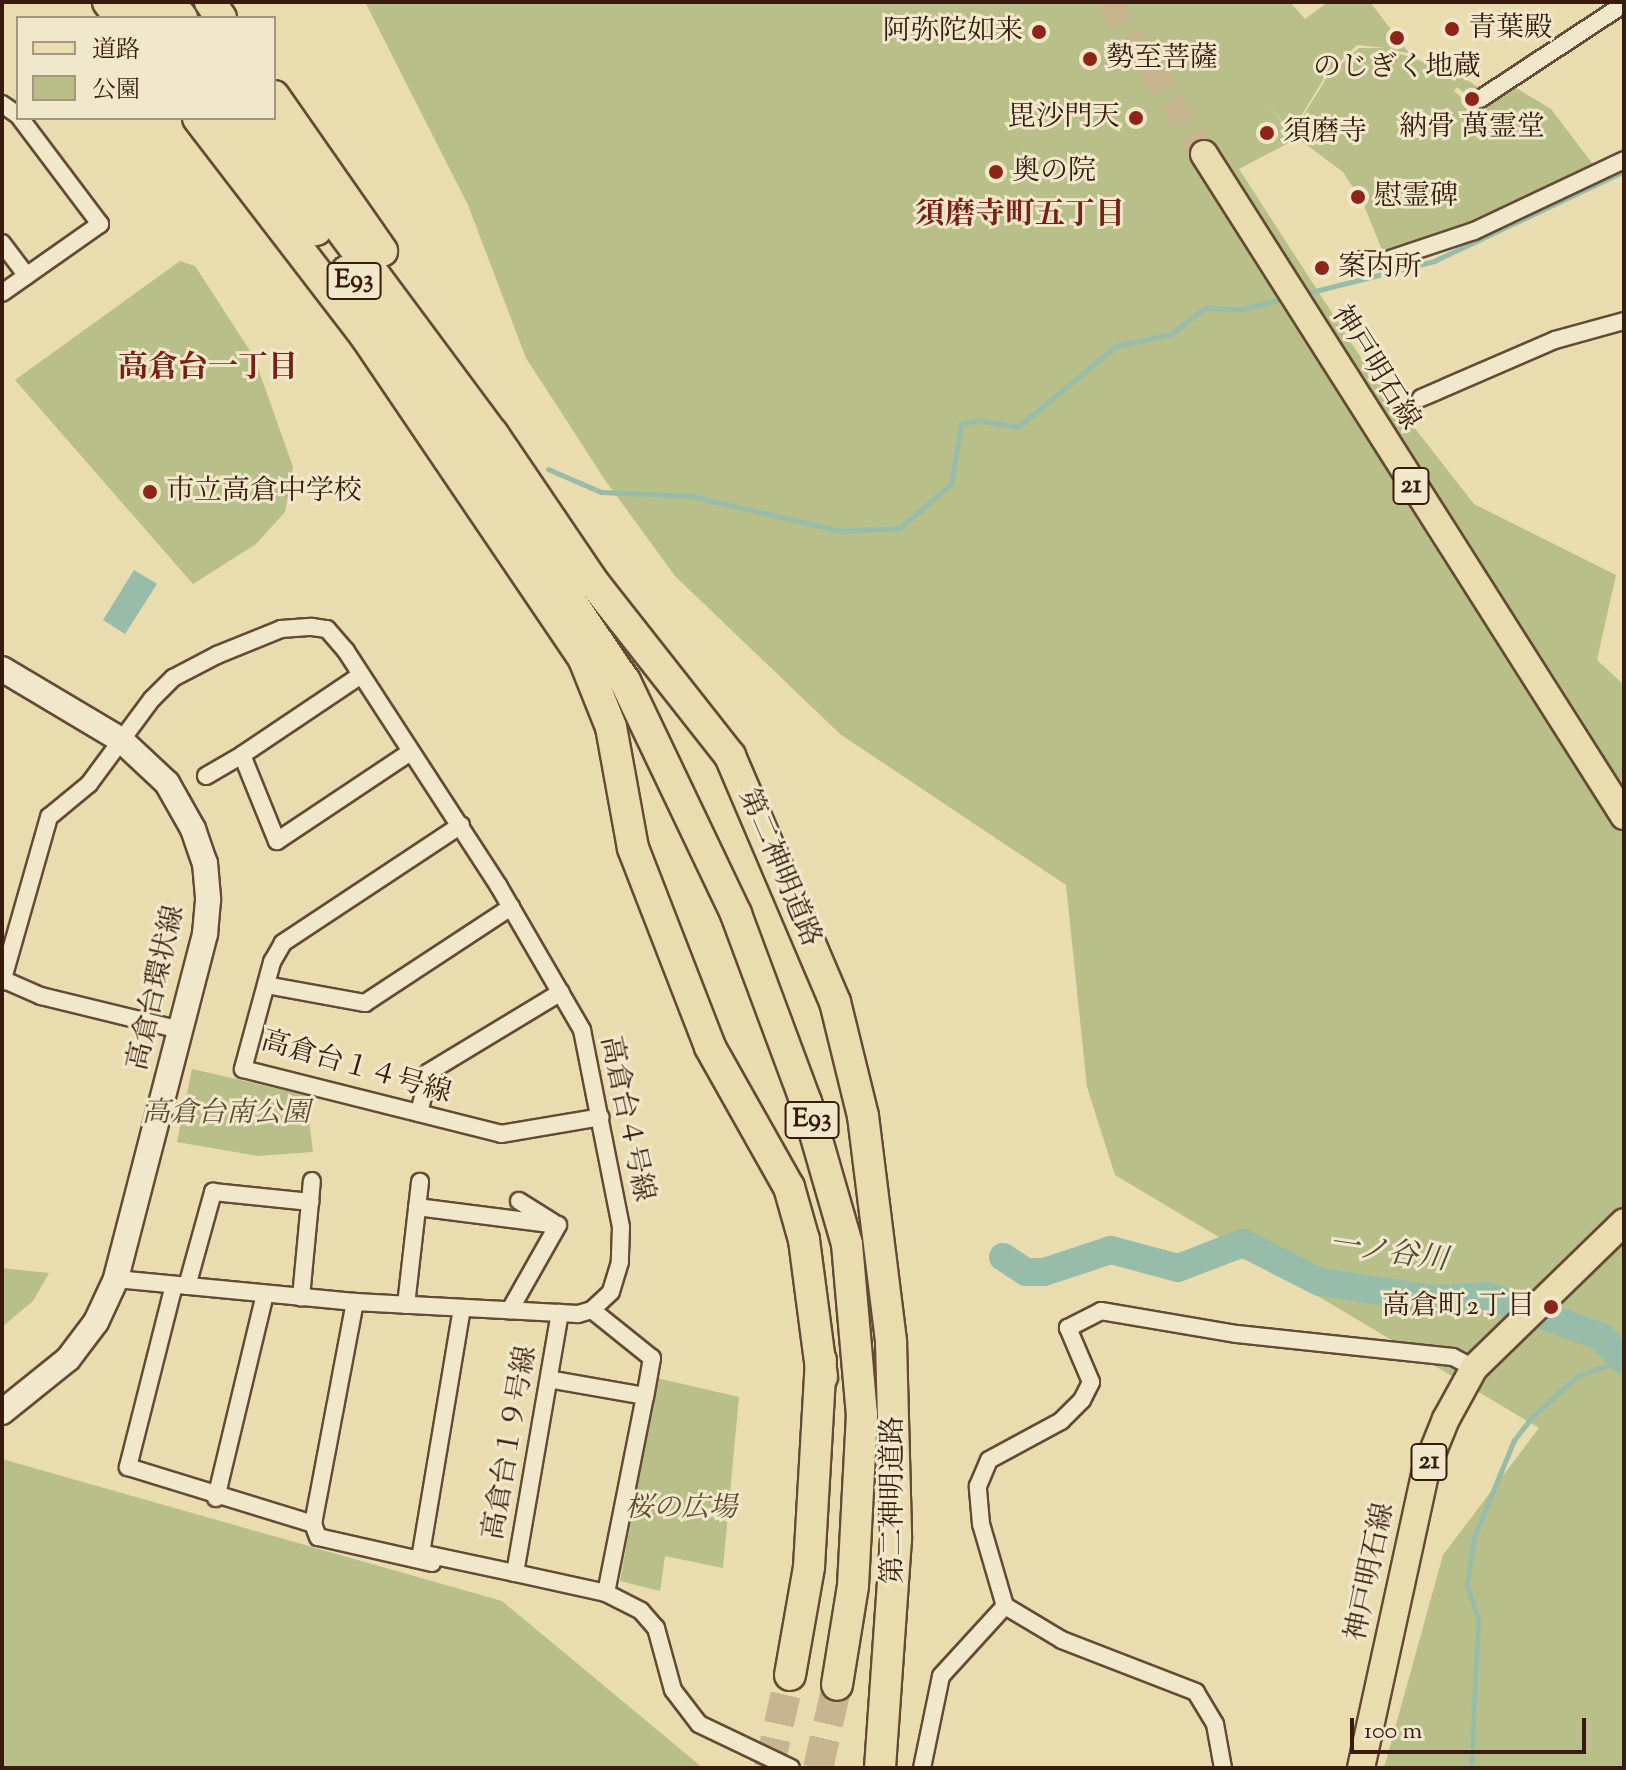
<!DOCTYPE html>
<html>
<head>
<meta charset="utf-8">
<style>
  body { margin:0 }
  #map { position:relative; width:1626px; height:1770px; overflow:hidden; background:#e9dcaf; font-family:"Sorts Mill Goudy","Noto Serif JP",serif }
  div>[style] { position:absolute }
  [style*='--x'] { left:calc(var(--x)*1px); top:calc(var(--y)*1px); width:calc(var(--w)*1px); rotate:calc(var(--a)*1deg) }
  .green>* { inset:0; background:#b9bf88 }
  .water>* { inset:0; background:#97bcaa }
  .stream>* { height:5px; margin:-2.5px; padding:0 2.5px; transform-origin:2.5px; border-radius:2.5px; background:#97bcaa }
  .river>* { height:28px; margin:-14px; padding:0 14px; transform-origin:14px; border-radius:14px; background:#97bcaa }
  .primary-tunnel>* { height:26px; margin-top:-13px; transform-origin:0; background:repeating-linear-gradient(90deg,#c6b58e 0 26px,transparent 0 39px) }
  .highway-tunnel>* { height:30px; margin-top:-15px; transform-origin:0; background:repeating-linear-gradient(90deg,#c6b58e 0 30px,transparent 0 45px) }
  .roads { filter:drop-shadow(2px 0 #644b35) drop-shadow(-2px 0 #644b35) drop-shadow(0 2px #644b35) drop-shadow(0 -2px #644b35) }
  .street>* { height:16px; margin:-8px; padding:0 8px; transform-origin:8px; border-radius:8px; background:#f1e8cb }
  .secondary>* { height:24px; margin:-12px; padding:0 12px; transform-origin:12px; border-radius:12px; background:#f1e8cb }
  .primary>* { height:26px; margin:-13px; padding:0 13px; transform-origin:13px; border-radius:13px; background:#e9dcaf }
  .highway>* { height:30px; margin:-15px; padding:0 15px; transform-origin:15px; border-radius:15px; background:#e9dcaf }
  .dots>* { width:22px; height:22px; translate:-50% -50%; box-sizing:border-box; border:4px solid #f1e8cb; border-radius:50% }
  span { translate:-50% -50%; white-space:nowrap; text-align:center; line-height:1.15; -webkit-text-stroke:6px #f1e8cb; paint-order:stroke }
  .shield-label span { padding:2px 6px; background:#f1e8cb; border:2px solid; border-radius:6px; -webkit-text-stroke-width:0 }
  .shield-label { font-size:26px; color:#381b0c; font-weight:700 }
  .poi-label { font-size:28px; color:#381b0c }
  .left { translate:0 -50%; text-align:left }
  .right { translate:-100% -50%; text-align:right }
  .street-label { font-size:28px; color:#381b0c }
  .park-label { font-size:28px; color:#5f4c31; font-style:italic }
  .neighbourhood-label { font-size:30px; color:#7a1f14; font-weight:700 }
  .water-label { font-size:30px; color:#544b3b; font-style:italic }
  .frame { position:absolute; inset:0; border:4px solid #381b0c; pointer-events:none }
  .legend { position:absolute; left:16px; top:16px; width:260px; height:104px; box-sizing:border-box; background:#f1e8cb; border:2px solid #a7967f; margin:0; padding:10px 14px; list-style:none; font-size:24px; color:#381b0c }
  .legend li { display:flex; align-items:center; gap:16px; height:40px }
  .legend b { width:40px; border:2px solid #a7967f }
  .scale { position:absolute; left:1350px; top:1718px; width:236px; height:36px; box-sizing:border-box; border:4px solid #381b0c; border-top:0; padding-left:10px; font-size:24px; line-height:28px; white-space:nowrap; color:#381b0c; -webkit-text-stroke:6px #f1e8cb; paint-order:stroke }
</style>
</head>
<body>
<div id="map">
  <div class="green">
    <div style="clip-path:polygon(evenodd,365px 2px,1290px 2px,1305px 19px,1328px 2px,1370px 2px,1409px 53px,1389px 50px,1456px 73px,1489px 94px,1508px 83px,1551px 109px,1595px 167px,1453px 231px,1384px 255px,1363px 203px,1343px 172px,1292px 134px,1327px 77px,1359px 48px,1385px 48px,1357px 45px,1326px 75px,1291px 133px,1270px 105px,1294px 140px,1239px 169px,1367px 367px,1474px 504px,1616px 575px,1597px 660px,1624px 685px,1624px 1768px,1384px 1768px,1443px 1555px,1539px 1428px,1115px 1175px,1087px 1087px,1066px 885px,840px 734px,675px 576px,605px 480px,526px 358px,468px 205px,365px 2px,1457px 87px,1497px 120px,1482px 128px,1472px 119px,1474px 109px,1454px 91px,1457px 87px)"></div>
    <div style="clip-path:polygon(180px 261px,195px 266px,254px 357px,293px 467px,285px 512px,256px 544px,193px 584px,15px 380px)"></div>
    <div style="clip-path:polygon(192px 1069px,306px 1095px,313px 1152px,257px 1156px,177px 1142px)"></div>
    <div style="clip-path:polygon(2px 1268px,49px 1273px,33px 1301px,2px 1327px)"></div>
    <div style="clip-path:polygon(657px 1378px,739px 1397px,723px 1568px,665px 1556px,660px 1591px,620px 1581px)"></div>
    <div style="clip-path:polygon(2px 1459px,502px 1601px,703px 1768px,2px 1768px)"></div>
  </div>
  <div class="water">
    <div style="clip-path:polygon(134px 570px,157px 584px,125px 634px,103px 620px)"></div>
  </div>
  <div class="stream">
    <div style="--x:1307;--y:293;--w:131;--a:-14.1"></div>
    <div style="--x:1434;--y:261;--w:210;--a:-25.3"></div>
    <div style="--x:548;--y:469;--w:58;--a:23.5"></div>
    <div style="--x:601;--y:492;--w:90;--a:2.5"></div>
    <div style="--x:691;--y:496;--w:153;--a:13.2"></div>
    <div style="--x:840;--y:531;--w:60;--a:-2.9"></div>
    <div style="--x:900;--y:528;--w:67;--a:-40.8"></div>
    <div style="--x:951;--y:484;--w:61;--a:-80.5"></div>
    <div style="--x:961;--y:424;--w:17;--a:-13"></div>
    <div style="--x:978;--y:420;--w:41;--a:9.9"></div>
    <div style="--x:1018;--y:427;--w:127;--a:-39.6"></div>
    <div style="--x:1116;--y:346;--w:56;--a:-12.3"></div>
    <div style="--x:1171;--y:334;--w:43;--a:-37.4"></div>
    <div style="--x:1205;--y:308;--w:37;--a:2"></div>
    <div style="--x:1242;--y:309;--w:37;--a:-14"></div>
    <div style="--x:1471;--y:1768;--w:149;--a:-87.3"></div>
    <div style="--x:1478;--y:1619;--w:36;--a:-108"></div>
    <div style="--x:1467;--y:1585;--w:49;--a:-81.7"></div>
    <div style="--x:1474;--y:1537;--w:105;--a:-67.6"></div>
    <div style="--x:1514;--y:1440;--w:29;--a:-52"></div>
    <div style="--x:1532;--y:1417;--w:59;--a:-42.3"></div>
    <div style="--x:1576;--y:1377;--w:46;--a:-20.4"></div>
  </div>
  <div class="river">
    <div style="--x:1003;--y:1257;--w:27;--a:33"></div>
    <div style="--x:1026;--y:1272;--w:18;--a:0"></div>
    <div style="--x:1044;--y:1272;--w:71;--a:-18.2"></div>
    <div style="--x:1111;--y:1250;--w:69;--a:15"></div>
    <div style="--x:1178;--y:1268;--w:70;--a:-21"></div>
    <div style="--x:1243;--y:1243;--w:86;--a:26.9"></div>
    <div style="--x:1320;--y:1282;--w:114;--a:8.6"></div>
    <div style="--x:1433;--y:1299;--w:55;--a:-3.1"></div>
    <div style="--x:1488;--y:1296;--w:119;--a:19.7"></div>
    <div style="--x:1600;--y:1336;--w:34;--a:45"></div>
  </div>
  <div class="primary-tunnel">
    <div style="--x:1109;--y:2;--w:179;--a:58"></div>
  </div>
  <div class="highway-tunnel">
    <div style="--x:769;--y:1768;--w:95;--a:-77.3"></div>
    <div style="--x:818;--y:1768;--w:85;--a:-77.1"></div>
  </div>
  <div class="roads">
    <div class="street">
      <div style="--x:1480;--y:99;--w:173;--a:-33.4"></div>
      <div style="--x:2;--y:104;--w:19;--a:35"></div>
      <div style="--x:2;--y:243;--w:41;--a:52.9"></div>
      <div style="--x:1361;--y:260;--w:26;--a:0"></div>
      <div style="--x:1387;--y:260;--w:92;--a:-18.4"></div>
      <div style="--x:1474;--y:231;--w:166;--a:-25.3"></div>
      <div style="--x:2;--y:293;--w:120;--a:-35.1"></div>
      <div style="--x:100;--y:224;--w:133;--a:-127"></div>
      <div style="--x:1421;--y:398;--w:146;--a:-23.4"></div>
      <div style="--x:1555;--y:340;--w:72;--a:-15.4"></div>
      <div style="--x:361;--y:675;--w:143;--a:146.1"></div>
      <div style="--x:242;--y:755;--w:93;--a:67.9"></div>
      <div style="--x:277;--y:841;--w:159;--a:-33.7"></div>
      <div style="--x:206;--y:776;--w:42;--a:-30.3"></div>
      <div style="--x:461;--y:825;--w:214;--a:146.5"></div>
      <div style="--x:283;--y:943;--w:22;--a:120"></div>
      <div style="--x:272;--y:962;--w:111;--a:105.2"></div>
      <div style="--x:243;--y:1069;--w:266;--a:14.1"></div>
      <div style="--x:501;--y:1134;--w:101;--a:-9.6"></div>
      <div style="--x:2;--y:979;--w:43;--a:23.6"></div>
      <div style="--x:41;--y:996;--w:143;--a:13.7"></div>
      <div style="--x:2;--y:982;--w:172;--a:-74.1"></div>
      <div style="--x:49;--y:817;--w:52;--a:-39.5"></div>
      <div style="--x:89;--y:784;--w:106;--a:-53.5"></div>
      <div style="--x:152;--y:699;--w:30;--a:-45"></div>
      <div style="--x:173;--y:678;--w:50;--a:-27.6"></div>
      <div style="--x:217;--y:655;--w:69;--a:-22.1"></div>
      <div style="--x:281;--y:629;--w:31;--a:-4"></div>
      <div style="--x:312;--y:627;--w:15;--a:8"></div>
      <div style="--x:327;--y:629;--w:29;--a:49"></div>
      <div style="--x:346;--y:651;--w:279;--a:57"></div>
      <div style="--x:498;--y:885;--w:168;--a:59.9"></div>
      <div style="--x:582;--y:1030;--w:201;--a:78.8"></div>
      <div style="--x:621;--y:1227;--w:35;--a:92"></div>
      <div style="--x:620;--y:1262;--w:31;--a:107"></div>
      <div style="--x:611;--y:1292;--w:26;--a:137"></div>
      <div style="--x:592;--y:1310;--w:15;--a:164"></div>
      <div style="--x:578;--y:1314;--w:223;--a:-176.9"></div>
      <div style="--x:355;--y:1302;--w:240;--a:-174.5"></div>
      <div style="--x:266;--y:985;--w:101;--a:10.3"></div>
      <div style="--x:365;--y:1003;--w:175;--a:-33.3"></div>
      <div style="--x:419;--y:1113;--w:42;--a:-76.3"></div>
      <div style="--x:429;--y:1072;--w:154;--a:-31.2"></div>
      <div style="--x:519;--y:1201;--w:40;--a:32"></div>
      <div style="--x:310;--y:1202;--w:21;--a:-85"></div>
      <div style="--x:417;--y:1207;--w:142;--a:7.3"></div>
      <div style="--x:558;--y:1225;--w:98;--a:119.5"></div>
      <div style="--x:174;--y:1285;--w:188;--a:104.2"></div>
      <div style="--x:128;--y:1467;--w:194;--a:17.1"></div>
      <div style="--x:313;--y:1524;--w:226;--a:-79.3"></div>
      <div style="--x:187;--y:1286;--w:98;--a:-74.5"></div>
      <div style="--x:213;--y:1192;--w:98;--a:5.9"></div>
      <div style="--x:310;--y:1202;--w:96;--a:95.4"></div>
      <div style="--x:406;--y:1305;--w:124;--a:-83.5"></div>
      <div style="--x:462;--y:1308;--w:248;--a:99.5"></div>
      <div style="--x:421;--y:1553;--w:96;--a:12"></div>
      <div style="--x:515;--y:1573;--w:264;--a:-80.2"></div>
      <div style="--x:592;--y:1310;--w:77;--a:38.7"></div>
      <div style="--x:652;--y:1358;--w:39;--a:100"></div>
      <div style="--x:216;--y:1498;--w:210;--a:-76.5"></div>
      <div style="--x:313;--y:1524;--w:14;--a:69"></div>
      <div style="--x:318;--y:1537;--w:117;--a:12.8"></div>
      <div style="--x:515;--y:1573;--w:93;--a:12.4"></div>
      <div style="--x:606;--y:1593;--w:201;--a:-78.8"></div>
      <div style="--x:645;--y:1396;--w:97;--a:-170"></div>
      <div style="--x:606;--y:1593;--w:39;--a:27"></div>
      <div style="--x:641;--y:1611;--w:23;--a:49"></div>
      <div style="--x:656;--y:1628;--w:64;--a:74.7"></div>
      <div style="--x:673;--y:1690;--w:43;--a:52.6"></div>
      <div style="--x:699;--y:1724;--w:102;--a:25.6"></div>
      <div style="--x:922;--y:1768;--w:94;--a:-78.3"></div>
      <div style="--x:941;--y:1676;--w:95;--a:-47.6"></div>
      <div style="--x:1223;--y:1768;--w:45;--a:-100.3"></div>
      <div style="--x:1215;--y:1724;--w:37;--a:-121"></div>
      <div style="--x:1196;--y:1692;--w:144;--a:-158.8"></div>
      <div style="--x:1062;--y:1640;--w:66;--a:-149.2"></div>
      <div style="--x:1005;--y:1606;--w:85;--a:-106.3"></div>
      <div style="--x:981;--y:1524;--w:38;--a:-95"></div>
      <div style="--x:978;--y:1486;--w:28;--a:-67"></div>
      <div style="--x:989;--y:1460;--w:82;--a:-28.4"></div>
      <div style="--x:1061;--y:1421;--w:30;--a:-45"></div>
      <div style="--x:1082;--y:1400;--w:20;--a:-63"></div>
      <div style="--x:1091;--y:1382;--w:59;--a:-113.1"></div>
      <div style="--x:1068;--y:1328;--w:37;--a:-27"></div>
      <div style="--x:1101;--y:1311;--w:138;--a:9.6"></div>
      <div style="--x:1237;--y:1334;--w:217;--a:6.1"></div>
      <div style="--x:1453;--y:1357;--w:24;--a:28"></div>
    </div>
    <div class="secondary">
      <div style="--x:2;--y:669;--w:139;--a:30.8"></div>
      <div style="--x:121;--y:740;--w:63;--a:43.1"></div>
      <div style="--x:167;--y:783;--w:53;--a:60.5"></div>
      <div style="--x:193;--y:829;--w:36;--a:71"></div>
      <div style="--x:205;--y:863;--w:37;--a:85"></div>
      <div style="--x:208;--y:900;--w:34;--a:95"></div>
      <div style="--x:205;--y:934;--w:356;--a:104.5"></div>
      <div style="--x:116;--y:1279;--w:47;--a:114.9"></div>
      <div style="--x:96;--y:1322;--w:46;--a:127.1"></div>
      <div style="--x:68;--y:1359;--w:85;--a:141.2"></div>
    </div>
    <div class="primary">
      <div style="--x:1204;--y:154;--w:784;--a:57.61"></div>
      <div style="--x:1361;--y:1768;--w:309;--a:-77.7"></div>
      <div style="--x:1427;--y:1466;--w:51;--a:-68"></div>
      <div style="--x:1446;--y:1419;--w:58;--a:-61.2"></div>
      <div style="--x:1474;--y:1368;--w:209;--a:-44.2"></div>
    </div>
    <div class="highway">
      <div style="--x:108;--y:2;--w:20;--a:53"></div>
      <div style="--x:141;--y:2;--w:20;--a:53"></div>
      <div style="--x:170;--y:2;--w:20;--a:53"></div>
      <div style="--x:210;--y:2;--w:19;--a:55"></div>
      <div style="--x:274;--y:96;--w:189;--a:55.1"></div>
      <div style="--x:198;--y:118;--w:276;--a:52.5"></div>
      <div style="--x:366;--y:337;--w:387;--a:55.9"></div>
      <div style="--x:583;--y:657;--w:75;--a:68.2"></div>
      <div style="--x:611;--y:727;--w:123;--a:79.7"></div>
      <div style="--x:633;--y:848;--w:213;--a:68.8"></div>
      <div style="--x:710;--y:1047;--w:161;--a:60.6"></div>
      <div style="--x:789;--y:1187;--w:55;--a:74.2"></div>
      <div style="--x:804;--y:1240;--w:138;--a:82.5"></div>
      <div style="--x:229;--y:118;--w:142;--a:52.2"></div>
      <div style="--x:258;--y:118;--w:394;--a:53.4"></div>
      <div style="--x:493;--y:434;--w:180;--a:55.9"></div>
      <div style="--x:594;--y:583;--w:220;--a:51.8"></div>
      <div style="--x:730;--y:756;--w:267;--a:66.9"></div>
      <div style="--x:835;--y:1002;--w:117;--a:76.2"></div>
      <div style="--x:863;--y:1116;--w:228;--a:82.9"></div>
      <div style="--x:891;--y:1342;--w:197;--a:88.5"></div>
      <div style="--x:896;--y:1539;--w:230;--a:94"></div>
      <div style="--x:347;--y:271;--w:495;--a:55.9"></div>
      <div style="--x:625;--y:681;--w:258;--a:64.5"></div>
      <div style="--x:736;--y:914;--w:201;--a:69.6"></div>
      <div style="--x:806;--y:1102;--w:148;--a:73.9"></div>
      <div style="--x:847;--y:1244;--w:171;--a:85"></div>
      <div style="--x:862;--y:1414;--w:172;--a:93"></div>
      <div style="--x:853;--y:1586;--w:100;--a:99.2"></div>
      <div style="--x:790;--y:1675;--w:110;--a:-80"></div>
      <div style="--x:809;--y:1567;--w:207;--a:-86.7"></div>
    </div>
  </div>
  <div class="dots">
    <div style="left:1452px;top:29px;background:#8f2418"></div>
    <div style="left:1039px;top:32px;background:#8f2418"></div>
    <div style="left:1397px;top:38px;background:#8f2418"></div>
    <div style="left:1090px;top:59px;background:#8f2418"></div>
    <div style="left:1472px;top:99px;background:#8f2418"></div>
    <div style="left:1136px;top:118px;background:#8f2418"></div>
    <div style="left:1267px;top:133px;background:#8f2418"></div>
    <div style="left:996px;top:172px;background:#8f2418"></div>
    <div style="left:1358px;top:197px;background:#8f2418"></div>
    <div style="left:1322px;top:268px;background:#8f2418"></div>
    <div style="left:150px;top:492px;background:#8f2418"></div>
    <div style="left:1551px;top:1307px;background:#8f2418"></div>
  </div>
  <div class="shield-label">
    <span style="left:354px;top:281px">E93</span>
    <span style="left:1411px;top:486px">21</span>
    <span style="left:812px;top:1120px">E93</span>
    <span style="left:1429px;top:1462px">21</span>
  </div>
  <div class="poi-label">
    <span class="left" style="left:1468px;top:29px">青葉殿</span>
    <span class="right" style="left:1023px;top:32px">阿弥陀如来</span>
    <span class="left" style="left:1106px;top:59px">勢至菩薩</span>
    <span style="left:1397px;top:68px">のじぎく地蔵</span>
    <span class="right" style="left:1120px;top:118px">毘沙門天</span>
    <span style="left:1472px;top:128px">納骨 萬霊堂</span>
    <span class="left" style="left:1283px;top:133px">須磨寺</span>
    <span class="left" style="left:1012px;top:172px">奥の院</span>
    <span class="left" style="left:1374px;top:197px">慰霊碑</span>
    <span class="left" style="left:1338px;top:268px">案内所</span>
    <span class="left" style="left:166px;top:492px">市立高倉中学校</span>
    <span class="right" style="left:1535px;top:1307px">高倉町2丁目</span>
  </div>
  <div class="street-label">
    <span style="left:1375px;top:368px;rotate:58deg">神戸明石線</span>
    <span style="left:779px;top:868px;rotate:67deg">第二神明道路</span>
    <span style="left:157px;top:988px;rotate:-77deg">高倉台環状線</span>
    <span style="left:356px;top:1068px;rotate:16deg">高倉台１４号線</span>
    <span style="left:626px;top:1119px;rotate:78deg">高倉台４号線</span>
    <span style="left:511px;top:1443px;rotate:-80deg">高倉台１９号線</span>
    <span style="left:894px;top:1500px;rotate:-90deg">第二神明道路</span>
    <span style="left:1371px;top:1572px;rotate:-78deg">神戸明石線</span>
  </div>
  <div class="park-label">
    <span style="left:226px;top:1114px">高倉台南公園</span>
    <span style="left:681px;top:1509px">桜の広場</span>
  </div>
  <div class="neighbourhood-label">
    <span style="left:1020px;top:216px">須磨寺町五丁目</span>
    <span style="left:208px;top:369px">高倉台一丁目</span>
  </div>
  <div class="water-label">
    <span style="left:1388px;top:1254px;rotate:8deg">一ノ谷川</span>
  </div>
  <div class="frame"></div>
  <ul class="legend">
  <li><b style="height:10px;background:#e9dcaf"></b>道路</li>
  <li><b style="height:22px;background:#b9bf88"></b>公園</li>
  </ul>
  <div class="scale">100 m</div>
</div>
</body>
</html>
